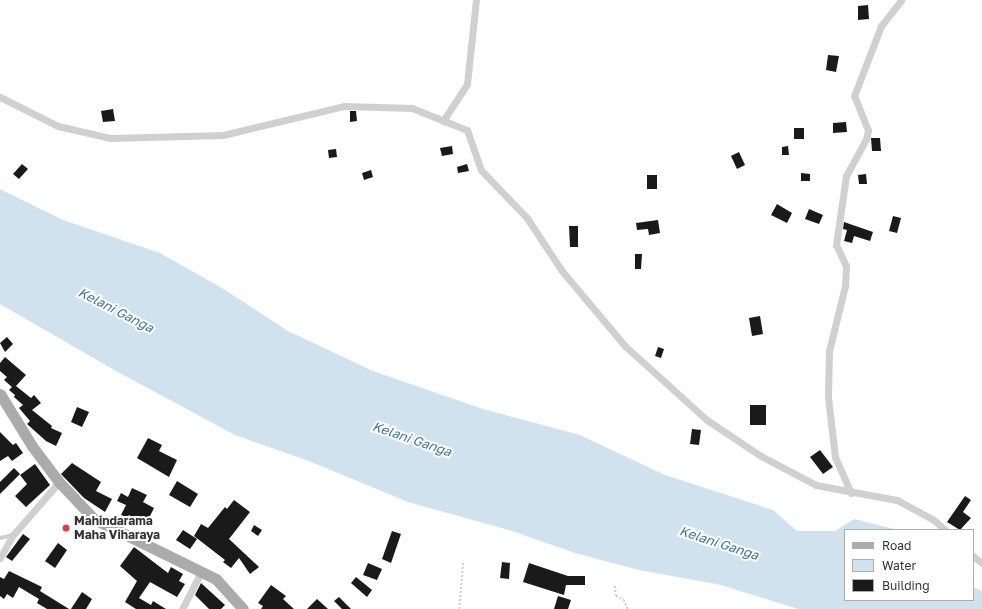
<!DOCTYPE html>
<html>
<head>
<meta charset="utf-8">
<style>
  body { margin:0 }
  #map { position:relative; width:982px; height:609px; overflow:hidden; background:#fff; font-family:"Golos Text",sans-serif }
  div>[style] { position:absolute }
  [style*='--x'] { left:calc(var(--x)*1px); top:calc(var(--y)*1px); width:calc(var(--w)*1px); rotate:calc(var(--a)*1deg) }
  .water>* { inset:0; background:#cfe2ee }
  .building>* { inset:0; background:#1a1a1a }
  .path>* { height:1.5px; margin-top:-0.75px; transform-origin:0; background:repeating-linear-gradient(90deg,#cdcdcd 0 2px,transparent 0 4px) }
  .lane>* { height:3.5px; margin:-1.75px; padding:0 1.75px; transform-origin:1.75px; border-radius:1.75px; background:#d0d0d0 }
  .street>* { height:7px; margin:-3.5px; padding:0 3.5px; transform-origin:3.5px; border-radius:3.5px; background:#d0d0d0 }
  .primary>* { height:11px; margin:-5.5px; padding:0 5.5px; transform-origin:5.5px; border-radius:5.5px; background:#ababab }
  .dots>* { width:11px; height:11px; translate:-50% -50%; box-sizing:border-box; border:2px solid #fff; border-radius:50% }
  span { translate:-50% -50%; white-space:nowrap; text-align:center; line-height:1.15; -webkit-text-stroke:4px #fff; paint-order:stroke }
  .poi-label { font-size:12px; color:#333; font-weight:700 }
  .left { translate:0 -50%; text-align:left }
  .water-label { font-size:13px; color:#3f7597; font-style:italic }
  .legend { position:absolute; left:844px; top:529px; width:130px; height:72px; box-sizing:border-box; background:#fff; border:1px solid #adadad; margin:0; padding:5px 7px; list-style:none; font-size:12px; color:#333 }
  .legend li { display:flex; align-items:center; gap:8px; height:20px }
  .legend b { width:20px; border:1px solid #adadad }
</style>
</head>
<body>
<div id="map">
  <div class="water">
    <div style="clip-path:polygon(0 189px,63px 220px,160px 253px,222px 288px,288px 331px,373px 371px,483px 409px,580px 435px,665px 475px,773px 510px,797px 531px,835px 531px,854px 519px,898px 530px,845px 530px,845px 600px,973px 600px,973px 587px,982px 591px,982px 609px,798px 609px,721px 585px,639px 570px,575px 553px,509px 530px,408px 502px,309px 461px,235px 435px,116px 371px,0 304px)"></div>
  </div>
  <div class="building">
    <div style="clip-path:polygon(868px 5px,869px 19px,858px 20px,858px 6px)"></div>
    <div style="clip-path:polygon(828px 55px,839px 56px,836px 72px,826px 70px)"></div>
    <div style="clip-path:polygon(113px 109px,115px 121px,103px 122px,101px 111px)"></div>
    <div style="clip-path:polygon(350px 111px,356px 111px,357px 121px,350px 122px)"></div>
    <div style="clip-path:polygon(846px 122px,847px 132px,833px 133px,833px 123px)"></div>
    <div style="clip-path:polygon(794px 128px,804px 128px,804px 139px,794px 139px)"></div>
    <div style="clip-path:polygon(871px 138px,880px 138px,881px 151px,872px 151px)"></div>
    <div style="clip-path:polygon(452px 146px,453px 154px,442px 156px,440px 148px)"></div>
    <div style="clip-path:polygon(788px 146px,789px 155px,782px 155px,782px 147px)"></div>
    <div style="clip-path:polygon(336px 149px,337px 157px,329px 158px,328px 150px)"></div>
    <div style="clip-path:polygon(739px 152px,745px 165px,737px 169px,731px 156px)"></div>
    <div style="clip-path:polygon(22px 164px,28px 169px,19px 179px,13px 174px)"></div>
    <div style="clip-path:polygon(467px 164px,469px 171px,458px 173px,457px 167px)"></div>
    <div style="clip-path:polygon(371px 170px,373px 177px,364px 180px,362px 173px)"></div>
    <div style="clip-path:polygon(801px 173px,810px 174px,810px 181px,801px 181px)"></div>
    <div style="clip-path:polygon(866px 174px,867px 184px,859px 184px,858px 175px)"></div>
    <div style="clip-path:polygon(647px 175px,657px 175px,657px 189px,647px 189px)"></div>
    <div style="clip-path:polygon(777px 204px,792px 213px,787px 223px,771px 215px)"></div>
    <div style="clip-path:polygon(809px 209px,823px 215px,819px 224px,805px 219px)"></div>
    <div style="clip-path:polygon(893px 216px,901px 218px,897px 233px,889px 231px)"></div>
    <div style="clip-path:polygon(658px 220px,660px 233px,649px 235px,648px 229px,637px 230px,636px 223px)"></div>
    <div style="clip-path:polygon(844px 222px,873px 232px,870px 241px,854px 236px,852px 243px,844px 241px,847px 230px,843px 229px)"></div>
    <div style="clip-path:polygon(569px 226px,578px 226px,578px 247px,570px 247px)"></div>
    <div style="clip-path:polygon(635px 254px,642px 254px,641px 269px,635px 269px)"></div>
    <div style="clip-path:polygon(760px 316px,763px 334px,752px 336px,749px 318px)"></div>
    <div style="clip-path:polygon(7px 337px,13px 344px,5px 352px,0 343px)"></div>
    <div style="clip-path:polygon(658px 347px,664px 349px,661px 358px,655px 356px)"></div>
    <div style="clip-path:polygon(5px 357px,26px 375px,16px 386px,31px 398px,34px 395px,41px 403px,32px 410px,52px 426px,51px 428px,62px 433px,56px 446px,46px 441px,27px 424px,30px 421px,19px 408px,23px 405px,14px 397px,15px 395px,9px 390px,12px 387px,4px 380px,7px 377px,0 371px,0 363px)"></div>
    <div style="clip-path:polygon(750px 405px,766px 405px,766px 425px,750px 425px)"></div>
    <div style="clip-path:polygon(77px 407px,89px 412px,82px 427px,71px 422px)"></div>
    <div style="clip-path:polygon(692px 429px,701px 430px,699px 445px,690px 444px)"></div>
    <div style="clip-path:polygon(0 432px,13px 445px,16px 443px,23px 453px,12px 461px,8px 456px,0 461px)"></div>
    <div style="clip-path:polygon(148px 438px,162px 445px,159px 451px,177px 460px,169px 477px,137px 458px)"></div>
    <div style="clip-path:polygon(820px 450px,833px 467px,823px 474px,810px 457px)"></div>
    <div style="clip-path:polygon(72px 463px,101px 482px,96px 491px,112px 499px,105px 512px,84px 498px,61px 474px)"></div>
    <div style="clip-path:polygon(35px 464px,50px 485px,26px 507px,15px 496px,27px 484px,20px 475px)"></div>
    <div style="clip-path:polygon(14px 468px,20px 474px,0 494px,0 482px)"></div>
    <div style="clip-path:polygon(177px 481px,198px 494px,190px 507px,169px 495px)"></div>
    <div style="clip-path:polygon(132px 488px,147px 495px,143px 502px,154px 508px,146px 524px,121px 515px,126px 505px,117px 501px,121px 493px,128px 497px)"></div>
    <div style="clip-path:polygon(965px 496px,971px 500px,963px 512px,971px 518px,960px 530px,947px 522px)"></div>
    <div style="clip-path:polygon(234px 500px,250px 512px,229px 539px,259px 567px,250px 574px,239px 558px,231px 568px,223px 562px,225px 560px,194px 536px,201px 524px,208px 528px,225px 507px,227px 509px)"></div>
    <div style="clip-path:polygon(254px 525px,262px 530px,258px 536px,251px 531px)"></div>
    <div style="clip-path:polygon(183px 530px,197px 539px,190px 549px,176px 540px)"></div>
    <div style="clip-path:polygon(392px 531px,401px 534px,391px 563px,382px 559px)"></div>
    <div style="clip-path:polygon(23px 534px,30px 539px,12px 561px,6px 557px)"></div>
    <div style="clip-path:polygon(58px 543px,67px 550px,55px 568px,45px 561px)"></div>
    <div style="clip-path:polygon(134px 547px,168px 573px,171px 567px,183px 574px,179px 581px,185px 584px,177px 597px,150px 582px,139px 598px,151px 605px,153px 601px,166px 609px,136px 609px,125px 602px,137px 581px,120px 566px)"></div>
    <div style="clip-path:polygon(502px 562px,510px 563px,509px 579px,500px 578px)"></div>
    <div style="clip-path:polygon(368px 563px,382px 569px,377px 580px,363px 575px)"></div>
    <div style="clip-path:polygon(529px 563px,568px 576px,585px 576px,585px 585px,566px 585px,564px 595px,523px 582px)"></div>
    <div style="clip-path:polygon(9px 571px,42px 587px,40px 591px,69px 609px,47px 609px,37px 603px,39px 599px,19px 587px,13px 598px,7px 594px,4px 599px,0 596px,0 577px,4px 579px)"></div>
    <div style="clip-path:polygon(356px 577px,372px 590px,367px 597px,351px 583px)"></div>
    <div style="clip-path:polygon(201px 583px,225px 605px,221px 609px,209px 609px,195px 595px)"></div>
    <div style="clip-path:polygon(271px 585px,286px 596px,283px 599px,294px 609px,261px 609px,263px 606px,258px 603px)"></div>
    <div style="clip-path:polygon(82px 592px,92px 599px,86px 609px,71px 609px)"></div>
    <div style="clip-path:polygon(558px 596px,571px 600px,568px 609px,554px 609px)"></div>
    <div style="clip-path:polygon(339px 597px,351px 609px,342px 609px,334px 601px)"></div>
    <div style="clip-path:polygon(317px 599px,328px 609px,307px 609px)"></div>
  </div>
  <div class="path">
    <div style="--x:615;--y:586;--w:10;--a:84"></div>
    <div style="--x:616;--y:596;--w:9;--a:27"></div>
    <div style="--x:624;--y:600;--w:10;--a:66"></div>
    <div style="--x:459;--y:609;--w:48;--a:-85.2"></div>
  </div>
  <div class="lane">
    <div style="--x:0;--y:538;--w:13;--a:-13"></div>
  </div>
  <div class="street">
    <div style="--x:0;--y:97;--w:65;--a:26.6"></div>
    <div style="--x:58;--y:126;--w:53;--a:13"></div>
    <div style="--x:110;--y:138;--w:113;--a:-1.5"></div>
    <div style="--x:223;--y:135;--w:124;--a:-13.5"></div>
    <div style="--x:344;--y:106;--w:68;--a:1.7"></div>
    <div style="--x:412;--y:108;--w:59;--a:21.8"></div>
    <div style="--x:467;--y:130;--w:42;--a:70.7"></div>
    <div style="--x:481;--y:170;--w:66;--a:46.2"></div>
    <div style="--x:527;--y:218;--w:64;--a:56.6"></div>
    <div style="--x:562;--y:271;--w:98;--a:50"></div>
    <div style="--x:625;--y:346;--w:110;--a:42.1"></div>
    <div style="--x:707;--y:420;--w:65;--a:33.7"></div>
    <div style="--x:761;--y:456;--w:62;--a:27.8"></div>
    <div style="--x:816;--y:485;--w:82;--a:10.5"></div>
    <div style="--x:897;--y:500;--w:42;--a:28.4"></div>
    <div style="--x:934;--y:520;--w:15;--a:42"></div>
    <div style="--x:443;--y:121;--w:44;--a:-57"></div>
    <div style="--x:467;--y:84;--w:84;--a:-83.9"></div>
    <div style="--x:851;--y:493;--w:39;--a:-114"></div>
    <div style="--x:835;--y:457;--w:60;--a:-96.7"></div>
    <div style="--x:828;--y:397;--w:46;--a:-88.8"></div>
    <div style="--x:829;--y:351;--w:67;--a:-76.2"></div>
    <div style="--x:845;--y:286;--w:20;--a:-87"></div>
    <div style="--x:846;--y:266;--w:23;--a:-115"></div>
    <div style="--x:836;--y:245;--w:70;--a:-81.8"></div>
    <div style="--x:846;--y:176;--w:42;--a:-61.6"></div>
    <div style="--x:866;--y:139;--w:9;--a:-77"></div>
    <div style="--x:868;--y:130;--w:37;--a:-112"></div>
    <div style="--x:854;--y:96;--w:75;--a:-68.9"></div>
    <div style="--x:881;--y:26;--w:33;--a:-52"></div>
    <div style="--x:973;--y:556;--w:11;--a:38"></div>
    <div style="--x:0;--y:558;--w:26;--a:-61"></div>
    <div style="--x:13;--y:535;--w:70;--a:-49"></div>
    <div style="--x:182;--y:609;--w:42;--a:-62.8"></div>
  </div>
  <div class="primary">
    <div style="--x:0;--y:394;--w:61;--a:58.4"></div>
    <div style="--x:32;--y:446;--w:45;--a:53.1"></div>
    <div style="--x:59;--y:482;--w:51;--a:46.6"></div>
    <div style="--x:94;--y:519;--w:136;--a:26.2"></div>
    <div style="--x:216;--y:579;--w:40;--a:48"></div>
  </div>
  <div class="dots">
    <div style="left:66px;top:528px;background:#e63946"></div>
  </div>
  <div class="poi-label">
    <span class="left" style="left:74px;top:528px">Mahindarama<br>Maha Viharaya</span>
  </div>
  <div class="water-label">
    <span style="left:116px;top:310px;rotate:27deg">Kelani Ganga</span>
    <span style="left:412px;top:439px;rotate:19deg">Kelani Ganga</span>
    <span style="left:719px;top:543px;rotate:18deg">Kelani Ganga</span>
  </div>
  <ul class="legend">
  <li><b style="height:5px;background:#ababab"></b>Road</li>
  <li><b style="height:11px;background:#cfe2ee"></b>Water</li>
  <li><b style="height:11px;background:#1a1a1a"></b>Building</li>
  </ul>
</div>
</body>
</html>
